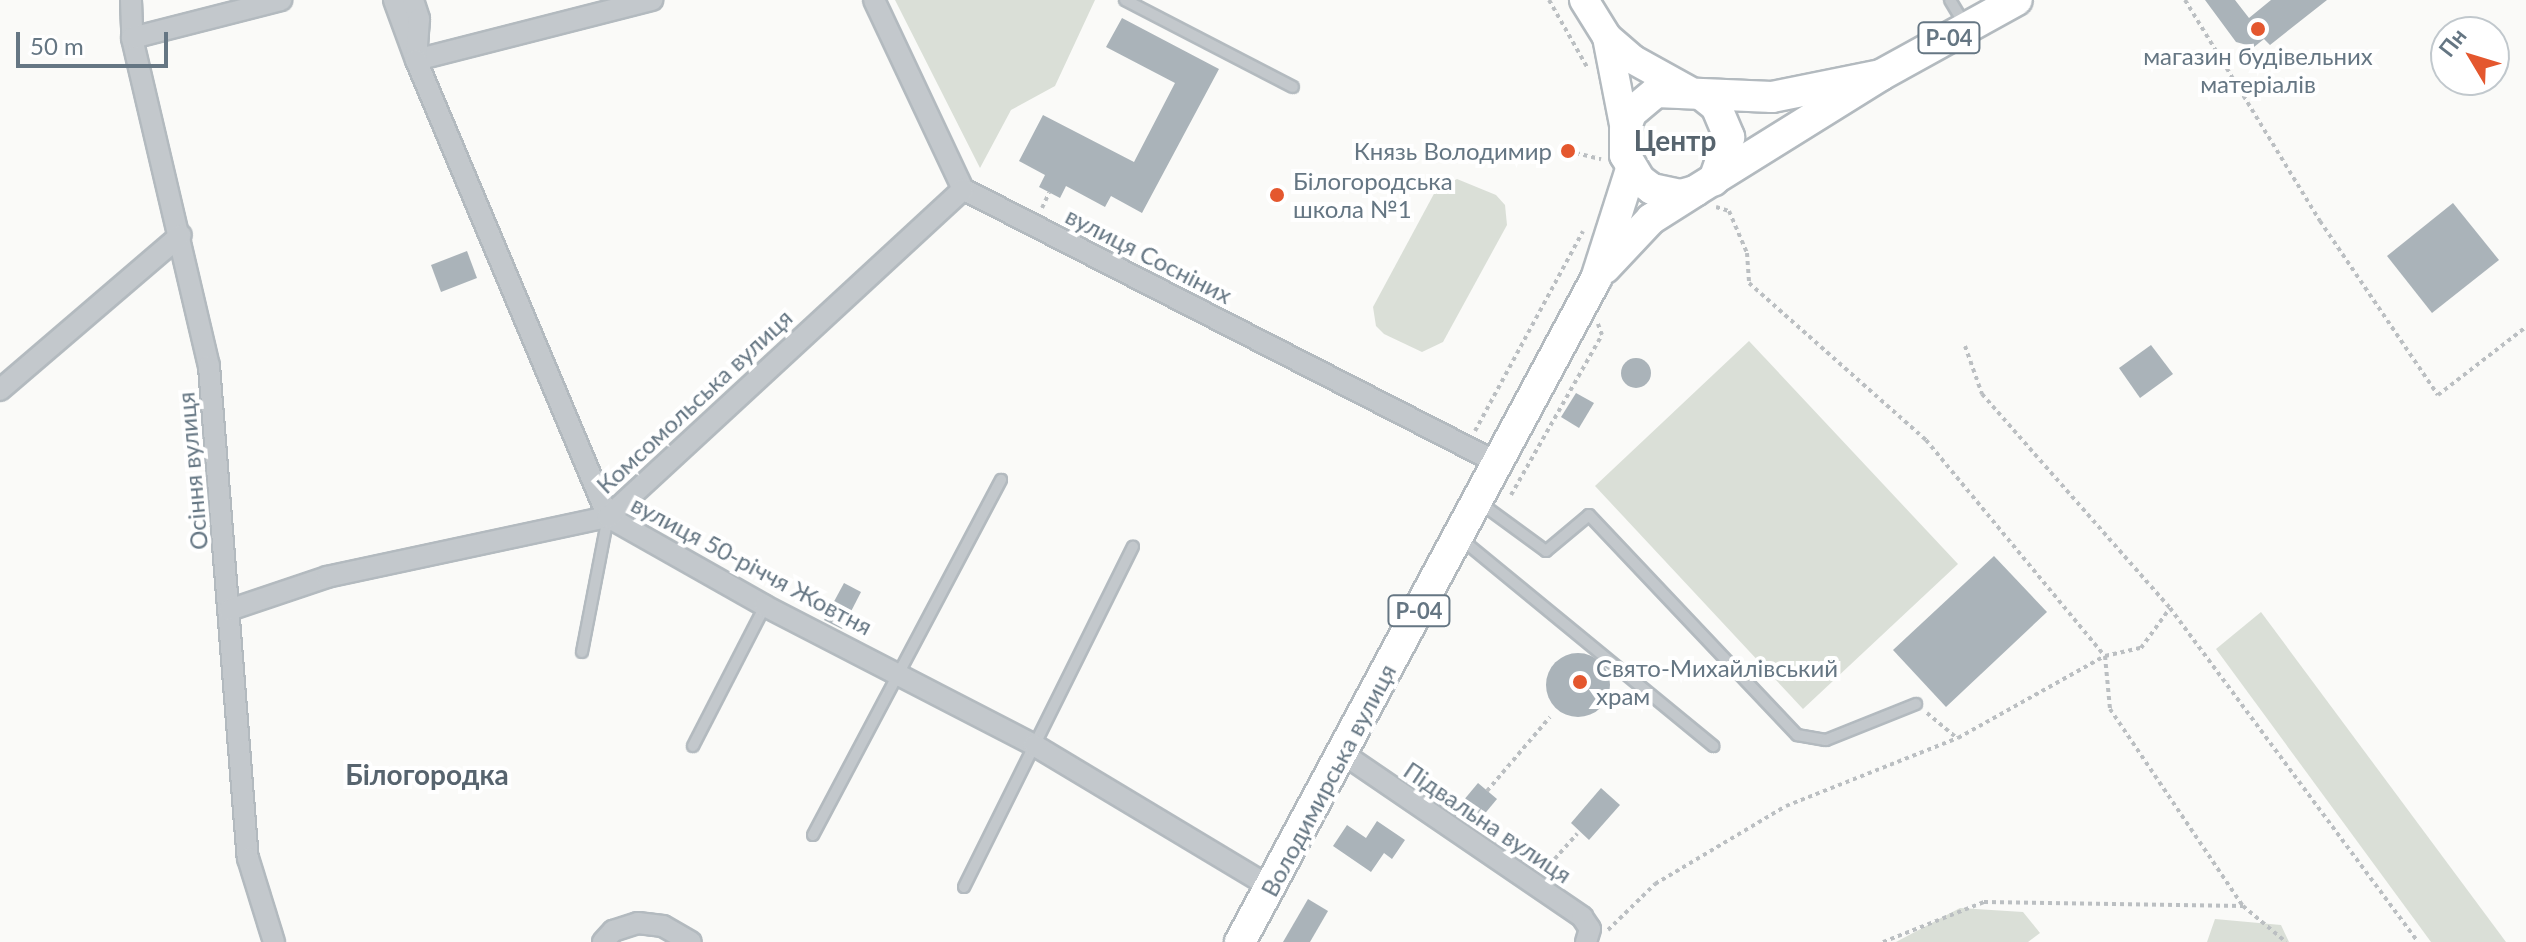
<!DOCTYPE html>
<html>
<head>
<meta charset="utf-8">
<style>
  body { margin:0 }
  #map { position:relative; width:2526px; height:942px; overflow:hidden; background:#fafaf8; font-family:Lato,sans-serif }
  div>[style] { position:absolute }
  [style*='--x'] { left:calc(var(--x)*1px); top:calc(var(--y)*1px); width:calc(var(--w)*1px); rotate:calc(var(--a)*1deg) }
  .green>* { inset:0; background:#dadfd7 }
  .building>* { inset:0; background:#aab3b9 }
  .round { border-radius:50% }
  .path>* { height:4px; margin-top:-2px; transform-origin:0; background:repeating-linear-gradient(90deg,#bbbfc2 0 4px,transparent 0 8px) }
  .roads { filter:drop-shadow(2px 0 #b3babf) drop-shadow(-2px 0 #b3babf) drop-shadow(0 2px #b3babf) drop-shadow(0 -2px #b3babf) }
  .service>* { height:10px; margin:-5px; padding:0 5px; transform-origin:5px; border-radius:5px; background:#c3c8cc }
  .minor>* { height:20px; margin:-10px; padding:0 10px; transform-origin:10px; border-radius:10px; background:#c3c8cc }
  .secondary>* { height:28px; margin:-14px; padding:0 14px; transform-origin:14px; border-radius:14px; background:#fff }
  .primary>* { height:30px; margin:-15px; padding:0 15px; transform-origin:15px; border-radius:15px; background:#fff }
  .dots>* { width:22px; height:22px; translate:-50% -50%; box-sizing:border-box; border:4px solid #fff; border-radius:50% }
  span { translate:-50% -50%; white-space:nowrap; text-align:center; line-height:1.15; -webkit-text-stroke:8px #fff; paint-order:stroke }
  .shield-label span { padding:2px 6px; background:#fff; border:2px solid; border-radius:6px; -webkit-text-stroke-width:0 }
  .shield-label { font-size:22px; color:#657683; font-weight:700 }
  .poi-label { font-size:24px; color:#657683 }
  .right { translate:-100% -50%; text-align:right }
  .left { translate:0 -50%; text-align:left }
  .street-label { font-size:24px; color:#657683 }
  .quarter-label { font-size:28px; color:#57646e; font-weight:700 }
  .north { position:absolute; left:2430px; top:16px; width:80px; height:80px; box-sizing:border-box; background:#fff; border:2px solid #c1c8cd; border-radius:50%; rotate:308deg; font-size:22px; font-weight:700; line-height:32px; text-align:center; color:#657683 }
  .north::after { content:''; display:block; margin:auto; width:28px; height:36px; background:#e4572e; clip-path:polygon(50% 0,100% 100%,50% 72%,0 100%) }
  .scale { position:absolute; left:16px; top:32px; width:152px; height:36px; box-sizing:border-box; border:4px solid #657683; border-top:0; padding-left:10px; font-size:24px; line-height:28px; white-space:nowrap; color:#657683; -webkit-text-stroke:6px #fff; paint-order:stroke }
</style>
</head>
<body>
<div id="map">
  <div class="green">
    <div style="clip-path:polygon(895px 0,1095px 0,1055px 86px,1011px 110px,980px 168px)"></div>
    <div style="clip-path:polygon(1457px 179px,1496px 195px,1505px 205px,1507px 225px,1443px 342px,1422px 352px,1384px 334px,1376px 326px,1373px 307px,1436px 190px)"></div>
    <div style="clip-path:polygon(1749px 341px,1958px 564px,1803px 709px,1595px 486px)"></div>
    <div style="clip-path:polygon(2261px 612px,2506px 942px,2431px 942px,2216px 649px)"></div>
    <div style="clip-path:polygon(1960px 908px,2023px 912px,2040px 933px,2028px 942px,1896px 942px)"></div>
    <div style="clip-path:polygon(2215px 919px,2281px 925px,2289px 942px,2207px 942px)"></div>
  </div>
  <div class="building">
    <div style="clip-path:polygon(2205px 0,2235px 0,2249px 18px,2271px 0,2327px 0,2270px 45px,2264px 39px,2254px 47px,2236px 42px)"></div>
    <div style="clip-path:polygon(1122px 18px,1219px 69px,1142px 213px,1111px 196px,1105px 207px,1066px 186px,1060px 198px,1039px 187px,1045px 175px,1019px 161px,1043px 115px,1134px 162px,1175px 83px,1106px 47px)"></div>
    <div style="clip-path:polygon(2453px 203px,2499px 260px,2432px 313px,2387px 256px)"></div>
    <div style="clip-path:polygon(467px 251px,477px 278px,441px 292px,431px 265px)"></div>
    <div style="clip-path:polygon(2151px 345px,2173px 374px,2140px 398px,2119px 368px)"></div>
    <div class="round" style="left:1621px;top:358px;width:30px;height:30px"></div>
    <div style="clip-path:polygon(1576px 393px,1594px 403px,1579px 428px,1561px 417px)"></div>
    <div style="clip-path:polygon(1994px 556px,2047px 612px,1946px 707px,1893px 650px)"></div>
    <div style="clip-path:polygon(844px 583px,861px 592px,842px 629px,824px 620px)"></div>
    <div class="round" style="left:1546px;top:653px;width:64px;height:64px"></div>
    <div style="clip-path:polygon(1478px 783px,1497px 799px,1482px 817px,1463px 801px)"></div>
    <div style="clip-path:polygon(1601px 788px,1620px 805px,1589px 840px,1571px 823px)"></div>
    <div style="clip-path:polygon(1377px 821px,1405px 840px,1392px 859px,1384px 853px,1371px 872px,1333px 846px,1347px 825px,1366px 838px)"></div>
    <div style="clip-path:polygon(1308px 899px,1328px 911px,1310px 942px,1283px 942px)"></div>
  </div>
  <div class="path">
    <div style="--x:1549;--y:0;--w:77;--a:60.4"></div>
    <div style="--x:2185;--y:0;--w:259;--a:58.6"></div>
    <div style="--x:2320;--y:221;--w:210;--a:55.9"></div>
    <div style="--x:2438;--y:395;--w:111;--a:-37.7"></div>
    <div style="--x:1568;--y:151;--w:34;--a:14"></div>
    <div style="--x:1716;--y:207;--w:14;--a:17"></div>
    <div style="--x:1729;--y:211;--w:46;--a:66.8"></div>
    <div style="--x:1747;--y:253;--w:30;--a:86"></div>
    <div style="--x:1749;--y:283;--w:237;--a:41.6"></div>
    <div style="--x:1926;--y:440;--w:281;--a:50.4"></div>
    <div style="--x:2105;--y:656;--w:53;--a:84.6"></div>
    <div style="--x:2110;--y:709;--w:238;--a:56"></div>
    <div style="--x:2243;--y:906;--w:56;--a:39.9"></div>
    <div style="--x:1042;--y:208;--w:17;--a:-65"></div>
    <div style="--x:1965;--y:346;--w:51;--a:70.5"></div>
    <div style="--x:1982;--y:394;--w:285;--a:48.7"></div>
    <div style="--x:2170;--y:608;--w:416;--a:53.4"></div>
    <div style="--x:1475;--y:431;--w:227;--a:-61.6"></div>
    <div style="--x:1511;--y:495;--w:184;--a:-60.4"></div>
    <div style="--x:1602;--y:335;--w:12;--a:-110"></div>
    <div style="--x:1927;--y:713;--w:39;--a:40"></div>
    <div style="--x:1487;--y:791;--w:97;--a:-49.6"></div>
    <div style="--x:1465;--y:816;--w:11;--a:-49"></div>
    <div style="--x:1544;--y:871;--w:50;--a:-48.3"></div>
    <div style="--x:1608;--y:930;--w:66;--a:-44.4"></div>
    <div style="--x:1655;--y:884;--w:152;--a:-30.8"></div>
    <div style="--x:1786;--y:806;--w:185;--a:-21.6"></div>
    <div style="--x:1958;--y:738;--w:168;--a:-29.2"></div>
    <div style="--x:2105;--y:656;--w:37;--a:-13"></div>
    <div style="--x:2141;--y:648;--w:49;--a:-54.1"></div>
    <div style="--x:1883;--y:942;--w:109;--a:-21.6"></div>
    <div style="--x:1984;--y:902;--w:259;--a:0.9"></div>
  </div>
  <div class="roads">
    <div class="service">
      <div style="--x:1125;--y:0;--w:189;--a:27.4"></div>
      <div style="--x:1950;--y:0;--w:31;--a:59"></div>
      <div style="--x:1479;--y:502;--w:83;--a:36.2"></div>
      <div style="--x:1546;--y:551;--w:56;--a:-39.9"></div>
      <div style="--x:1589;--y:515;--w:303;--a:46.6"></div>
      <div style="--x:1797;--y:735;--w:29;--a:10"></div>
      <div style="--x:1826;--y:740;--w:97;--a:-21.8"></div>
      <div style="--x:1460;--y:538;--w:328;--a:39.4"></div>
      <div style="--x:582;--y:652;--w:137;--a:-79.1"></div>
      <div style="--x:693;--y:746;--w:157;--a:-62.8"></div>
      <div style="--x:813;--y:835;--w:402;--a:-62.1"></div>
      <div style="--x:964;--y:887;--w:380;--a:-63.6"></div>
    </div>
    <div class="minor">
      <div style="--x:131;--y:0;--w:38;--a:88"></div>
      <div style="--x:132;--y:38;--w:337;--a:76.8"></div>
      <div style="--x:209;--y:366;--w:494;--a:85.5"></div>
      <div style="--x:248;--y:858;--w:88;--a:72.8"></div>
      <div style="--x:394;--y:0;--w:64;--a:69.9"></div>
      <div style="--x:416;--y:60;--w:244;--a:-14.3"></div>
      <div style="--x:413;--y:0;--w:20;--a:72"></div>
      <div style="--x:419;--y:19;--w:41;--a:94.2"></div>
      <div style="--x:416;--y:60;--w:496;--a:67.2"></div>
      <div style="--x:608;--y:517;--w:180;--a:29.5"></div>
      <div style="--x:765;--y:606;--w:303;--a:27.3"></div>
      <div style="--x:1034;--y:745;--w:275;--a:31"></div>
      <div style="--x:874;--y:0;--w:209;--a:64.8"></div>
      <div style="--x:963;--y:189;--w:601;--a:27.12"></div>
      <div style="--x:132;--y:38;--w:154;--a:-14.3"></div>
      <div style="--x:0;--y:390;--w:238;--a:-40.6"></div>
      <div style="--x:229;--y:610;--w:103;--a:-18.6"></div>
      <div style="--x:327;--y:577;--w:287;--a:-12.1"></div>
      <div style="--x:608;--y:517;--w:483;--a:-42.7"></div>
      <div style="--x:1342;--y:753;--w:291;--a:34.3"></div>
      <div style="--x:1582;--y:917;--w:14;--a:56"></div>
      <div style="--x:1590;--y:929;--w:14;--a:107"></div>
      <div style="--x:603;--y:942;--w:15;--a:-48"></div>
      <div style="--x:613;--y:931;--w:26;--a:-18"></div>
      <div style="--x:638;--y:923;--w:25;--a:7"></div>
      <div style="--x:663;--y:926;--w:32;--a:30"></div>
    </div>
    <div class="secondary">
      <div style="--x:1584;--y:0;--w:44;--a:58.1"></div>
      <div style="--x:1607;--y:37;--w:33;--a:41"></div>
      <div style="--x:1632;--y:59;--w:64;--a:29"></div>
      <div style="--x:1607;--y:37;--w:95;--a:79"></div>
    </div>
    <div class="primary">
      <div style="--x:1881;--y:75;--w:111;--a:168.6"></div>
      <div style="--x:1772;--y:97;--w:116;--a:-177.5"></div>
      <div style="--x:1656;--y:92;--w:33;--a:140"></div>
      <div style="--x:1631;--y:113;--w:18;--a:109"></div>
      <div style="--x:1625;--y:130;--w:25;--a:90"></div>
      <div style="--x:1625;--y:155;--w:29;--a:59"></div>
      <div style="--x:1640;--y:180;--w:15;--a:37"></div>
      <div style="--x:1652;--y:189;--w:30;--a:12"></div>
      <div style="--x:1681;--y:195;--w:15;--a:-16"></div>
      <div style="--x:1695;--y:191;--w:219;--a:-31.9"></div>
      <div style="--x:1881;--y:75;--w:155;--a:-28.9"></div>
      <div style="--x:1703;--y:96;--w:16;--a:38"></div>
      <div style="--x:1716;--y:106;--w:34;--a:67"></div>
      <div style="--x:1729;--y:137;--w:46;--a:109.2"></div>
      <div style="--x:1605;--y:268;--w:67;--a:-46.8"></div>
      <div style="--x:1651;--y:219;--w:49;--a:-32.4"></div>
      <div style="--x:1240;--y:942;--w:753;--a:-61.77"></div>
      <div style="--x:1596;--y:279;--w:115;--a:-72.3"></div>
    </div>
  </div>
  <div class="dots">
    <div style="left:2258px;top:29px;background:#e4572e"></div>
    <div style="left:1568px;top:151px;background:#e4572e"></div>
    <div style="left:1277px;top:195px;background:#e4572e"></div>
    <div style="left:1580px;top:682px;background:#e4572e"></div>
  </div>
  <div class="shield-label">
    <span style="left:1949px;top:38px">Р-04</span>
    <span style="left:1419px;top:611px">Р-04</span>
  </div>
  <div class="poi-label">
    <span style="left:2258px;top:70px">магазин будівельних<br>матеріалів</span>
    <span class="right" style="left:1552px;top:151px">Князь Володимир</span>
    <span class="left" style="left:1293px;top:195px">Білогородська<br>школа №1</span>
    <span class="left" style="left:1596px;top:682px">Свято-Михайлівський<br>храм</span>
  </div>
  <div class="street-label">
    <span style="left:1149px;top:255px;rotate:27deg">вулиця Сосніних</span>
    <span style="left:694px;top:401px;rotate:-43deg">Комсомольська вулиця</span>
    <span style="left:192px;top:471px;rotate:-95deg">Осіння вулиця</span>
    <span style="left:752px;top:565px;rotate:28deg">вулиця 50-річчя Жовтня</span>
    <span style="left:1328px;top:780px;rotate:-62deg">Володимирська вулиця</span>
    <span style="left:1488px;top:822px;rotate:34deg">Підвальна вулиця</span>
  </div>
  <div class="quarter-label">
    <span style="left:1675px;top:140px">Центр</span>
    <span style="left:427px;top:774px">Білогородка</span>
  </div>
  <div class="north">Пн</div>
  <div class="scale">50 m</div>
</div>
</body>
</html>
